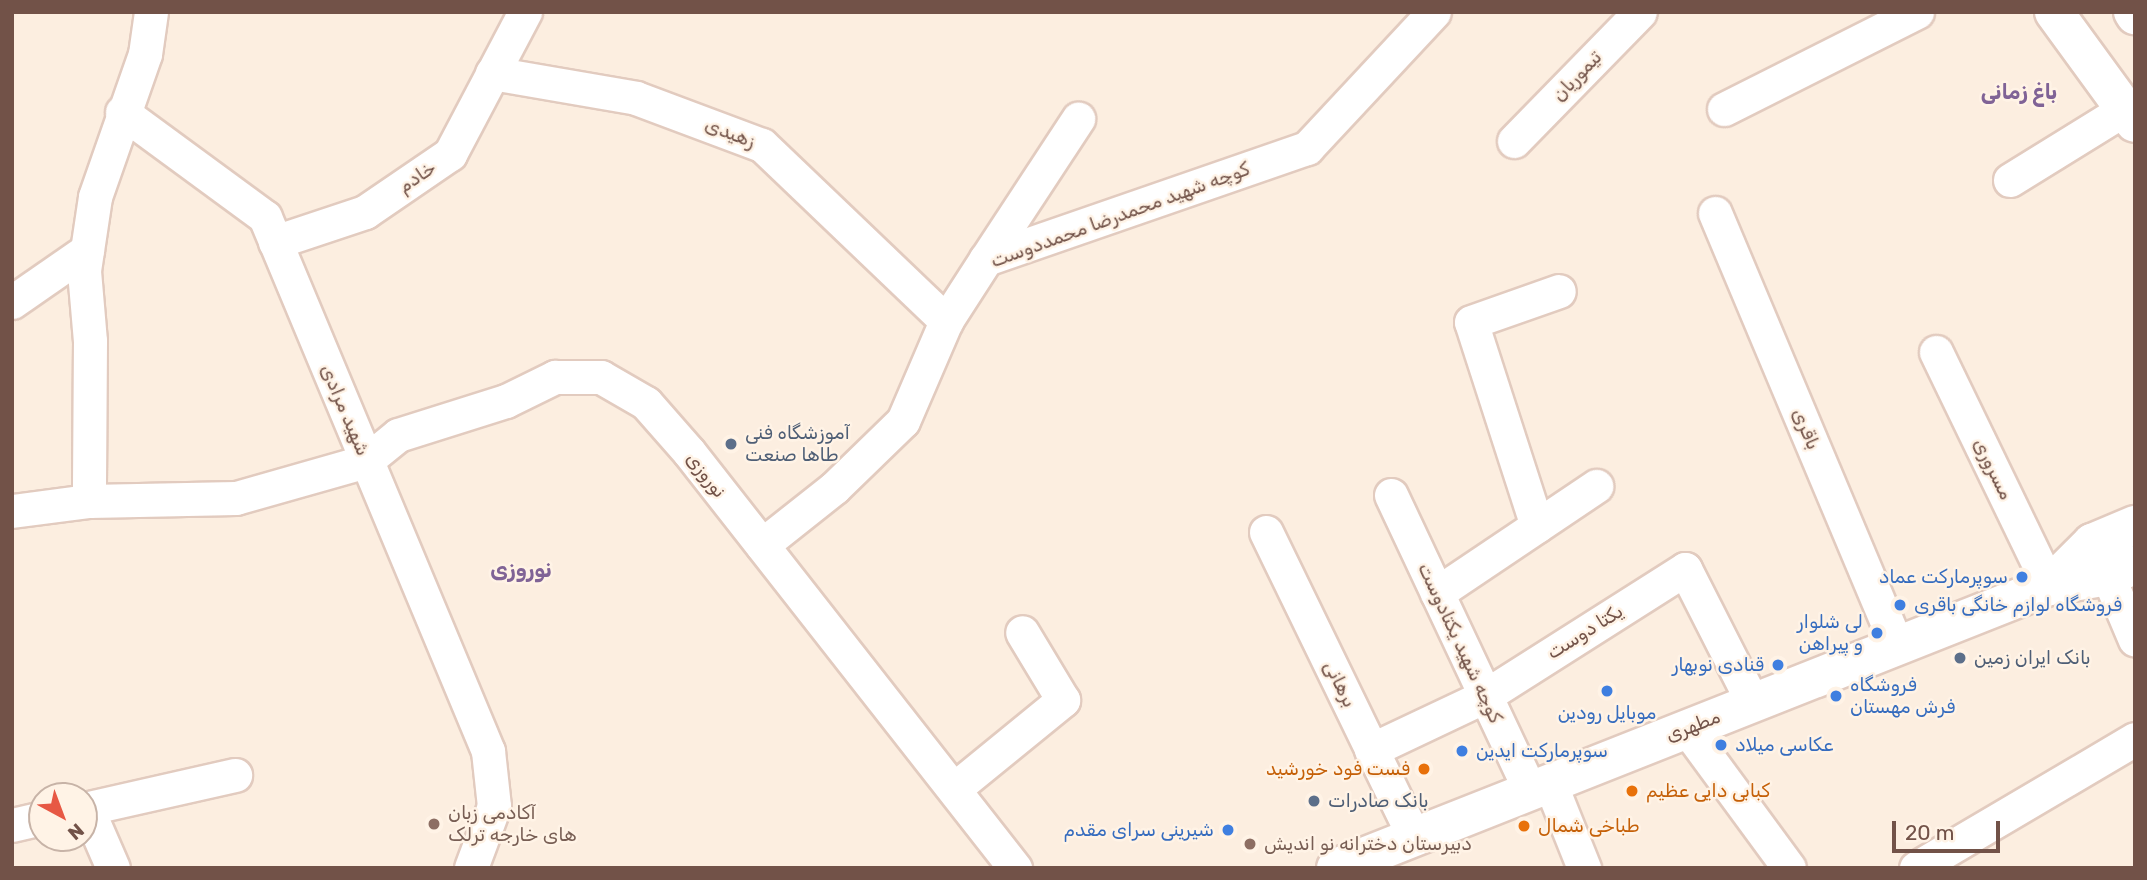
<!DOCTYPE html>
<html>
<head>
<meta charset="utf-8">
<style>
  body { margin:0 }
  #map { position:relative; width:2147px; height:880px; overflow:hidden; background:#fceee0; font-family:Rubik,"Noto Sans Arabic",sans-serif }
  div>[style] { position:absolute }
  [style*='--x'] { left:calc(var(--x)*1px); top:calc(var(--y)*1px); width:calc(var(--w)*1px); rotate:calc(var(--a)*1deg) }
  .roads { filter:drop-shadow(2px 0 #e2cbbf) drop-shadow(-2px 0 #e2cbbf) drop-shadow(0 2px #e2cbbf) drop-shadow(0 -2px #e2cbbf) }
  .minor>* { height:33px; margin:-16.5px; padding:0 16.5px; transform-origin:16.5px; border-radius:16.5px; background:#fff }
  .secondary>* { height:38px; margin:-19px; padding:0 19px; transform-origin:19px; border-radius:19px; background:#fff }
  .dots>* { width:19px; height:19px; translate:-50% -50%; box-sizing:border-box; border:4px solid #fff3e6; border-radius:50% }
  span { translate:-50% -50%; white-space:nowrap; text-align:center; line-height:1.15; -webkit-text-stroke:5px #fff3e6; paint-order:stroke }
  .street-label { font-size:19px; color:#725248 }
  .service-label { font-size:19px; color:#4e5e75 }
  .left { translate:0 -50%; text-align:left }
  .shop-label { font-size:19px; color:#366cbe }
  .right { translate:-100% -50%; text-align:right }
  .food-label { font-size:19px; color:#c56008 }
  .education-label { font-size:19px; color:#785e54 }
  .neighbourhood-label { font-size:21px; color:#806396; font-weight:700 }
  .frame { position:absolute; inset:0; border:14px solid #725248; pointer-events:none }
  .north { position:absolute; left:28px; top:782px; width:70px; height:70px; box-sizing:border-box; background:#fff3e6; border:2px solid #c7b3a7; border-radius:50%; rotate:139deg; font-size:19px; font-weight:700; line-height:28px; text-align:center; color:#725248 }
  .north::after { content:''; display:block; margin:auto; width:24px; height:32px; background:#e75844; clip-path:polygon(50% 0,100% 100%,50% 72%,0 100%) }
  .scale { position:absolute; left:1892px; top:821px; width:108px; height:32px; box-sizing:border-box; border:4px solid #725248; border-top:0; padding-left:9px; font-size:21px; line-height:24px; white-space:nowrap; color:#725248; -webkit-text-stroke:5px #fff3e6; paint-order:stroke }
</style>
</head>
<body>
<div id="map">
  <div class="roads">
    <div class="minor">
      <div style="--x:151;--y:12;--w:42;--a:98.1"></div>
      <div style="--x:145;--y:54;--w:151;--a:109.3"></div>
      <div style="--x:95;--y:197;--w:75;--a:98.5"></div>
      <div style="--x:84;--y:271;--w:70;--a:85.1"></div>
      <div style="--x:90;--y:341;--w:160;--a:90.4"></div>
      <div style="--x:89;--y:501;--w:147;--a:-1.2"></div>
      <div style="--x:236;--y:498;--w:135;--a:-15.9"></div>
      <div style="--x:366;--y:461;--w:41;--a:-39.1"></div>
      <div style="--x:398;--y:435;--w:113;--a:-17.5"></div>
      <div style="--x:506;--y:401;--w:55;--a:-26.1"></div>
      <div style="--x:555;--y:377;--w:46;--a:0"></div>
      <div style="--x:601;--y:377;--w:52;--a:30"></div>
      <div style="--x:646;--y:403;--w:65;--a:48.7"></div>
      <div style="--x:689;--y:452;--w:529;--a:51.92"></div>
      <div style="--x:492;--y:73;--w:146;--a:9.8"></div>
      <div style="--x:636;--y:98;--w:134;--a:20.5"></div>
      <div style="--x:762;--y:145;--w:255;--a:43.7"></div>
      <div style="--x:1724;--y:109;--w:216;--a:-26.7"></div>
      <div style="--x:122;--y:112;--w:177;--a:36.3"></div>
      <div style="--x:265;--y:217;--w:579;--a:67.33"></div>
      <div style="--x:488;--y:751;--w:55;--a:83.8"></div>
      <div style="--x:494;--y:806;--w:66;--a:110.4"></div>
      <div style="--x:1514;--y:141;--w:180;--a:-45.7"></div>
      <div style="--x:2010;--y:180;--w:135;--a:-31.7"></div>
      <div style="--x:1715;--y:213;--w:470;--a:67.2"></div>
      <div style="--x:275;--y:242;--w:95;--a:-18.4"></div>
      <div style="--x:365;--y:212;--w:103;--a:-34.3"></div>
      <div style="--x:450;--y:154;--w:161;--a:-62.2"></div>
      <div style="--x:986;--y:259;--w:168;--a:-56.7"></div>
      <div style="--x:12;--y:302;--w:91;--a:-34.7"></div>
      <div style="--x:1936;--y:352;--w:260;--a:64.2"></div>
      <div style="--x:1391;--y:495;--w:327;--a:64.8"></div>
      <div style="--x:12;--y:511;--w:78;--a:-7.4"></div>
      <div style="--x:1537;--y:526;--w:214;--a:-107.9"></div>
      <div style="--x:1471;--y:322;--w:93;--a:-19.4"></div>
      <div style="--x:1266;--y:532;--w:339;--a:64.1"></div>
      <div style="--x:762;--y:545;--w:92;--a:-38.4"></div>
      <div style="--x:834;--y:488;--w:96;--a:-44.2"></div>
      <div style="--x:903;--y:421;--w:109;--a:-66.7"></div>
      <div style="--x:946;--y:321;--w:74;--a:-57.2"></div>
      <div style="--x:986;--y:259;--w:340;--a:-19.1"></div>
      <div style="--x:1307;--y:148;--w:186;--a:-47"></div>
      <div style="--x:2108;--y:576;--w:69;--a:67.1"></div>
      <div style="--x:1437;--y:593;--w:192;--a:-33.9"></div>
      <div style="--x:1687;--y:729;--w:172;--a:53.7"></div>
      <div style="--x:1371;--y:750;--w:126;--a:-25.3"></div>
      <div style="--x:1485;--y:696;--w:237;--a:-32.4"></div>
      <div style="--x:1685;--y:569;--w:150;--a:63.1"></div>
      <div style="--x:1550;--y:783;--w:92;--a:68.2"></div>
      <div style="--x:954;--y:789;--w:141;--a:-39.2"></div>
      <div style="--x:1063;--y:700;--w:79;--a:-121.1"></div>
      <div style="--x:87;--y:808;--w:65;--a:66.6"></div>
      <div style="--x:84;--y:809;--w:155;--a:-12.7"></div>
      <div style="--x:12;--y:825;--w:31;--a:-13"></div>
      <div style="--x:1916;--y:868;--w:254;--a:-30.5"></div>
    </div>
    <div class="secondary">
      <div style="--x:2054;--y:12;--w:137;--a:53.9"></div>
      <div style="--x:2133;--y:12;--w:4;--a:56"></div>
      <div style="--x:2049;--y:586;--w:61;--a:-45"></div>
      <div style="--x:2092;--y:543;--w:47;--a:-22.7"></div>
      <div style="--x:1336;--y:868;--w:767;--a:-21.58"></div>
      <div style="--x:2049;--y:586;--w:60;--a:-9.6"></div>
      <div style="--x:2108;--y:576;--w:29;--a:-22"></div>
    </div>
  </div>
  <div class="dots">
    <div style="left:731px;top:444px;background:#5c6f8a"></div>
    <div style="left:2022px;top:577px;background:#3f7fe0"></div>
    <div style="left:1900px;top:605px;background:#3f7fe0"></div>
    <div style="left:1877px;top:633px;background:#3f7fe0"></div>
    <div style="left:1960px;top:658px;background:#5c6f8a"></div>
    <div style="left:1778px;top:665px;background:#3f7fe0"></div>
    <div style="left:1607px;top:691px;background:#3f7fe0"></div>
    <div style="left:1836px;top:696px;background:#3f7fe0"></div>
    <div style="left:1721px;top:745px;background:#3f7fe0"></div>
    <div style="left:1462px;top:751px;background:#3f7fe0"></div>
    <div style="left:1424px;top:769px;background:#e8710a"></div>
    <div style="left:1632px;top:791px;background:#e8710a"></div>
    <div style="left:1314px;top:801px;background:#5c6f8a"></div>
    <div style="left:434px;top:824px;background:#8d6e63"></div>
    <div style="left:1524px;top:826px;background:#e8710a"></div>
    <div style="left:1228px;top:830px;background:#3f7fe0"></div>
    <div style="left:1250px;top:844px;background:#8d6e63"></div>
  </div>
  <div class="street-label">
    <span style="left:1577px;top:76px;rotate:-46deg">تیموریان</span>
    <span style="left:730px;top:133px;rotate:21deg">زهیدی</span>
    <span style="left:417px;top:177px;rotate:-34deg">خادم</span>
    <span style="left:1120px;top:215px;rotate:-20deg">کوچه شهید محمدرضا محمددوست</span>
    <span style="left:345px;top:410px;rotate:67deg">شهید مرادی</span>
    <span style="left:1806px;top:429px;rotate:67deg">باقری</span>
    <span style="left:1993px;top:469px;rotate:64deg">مسروری</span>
    <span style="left:706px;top:475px;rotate:52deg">نوروزی</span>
    <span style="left:1585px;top:632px;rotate:-32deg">یکتا دوست</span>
    <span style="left:1460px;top:643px;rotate:65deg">کوچه شهید یکتادوست</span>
    <span style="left:1340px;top:684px;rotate:64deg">برهانی</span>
    <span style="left:1693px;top:726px;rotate:-21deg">مطهری</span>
  </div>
  <div class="service-label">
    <span class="left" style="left:745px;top:444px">آموزشگاه فنی<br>طاها صنعت</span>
    <span class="left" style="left:1974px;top:658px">بانک ایران زمین</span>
    <span class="left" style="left:1328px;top:801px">بانک صادرات</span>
  </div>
  <div class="shop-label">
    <span class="right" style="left:2008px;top:577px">سوپرمارکت عماد</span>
    <span class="left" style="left:1914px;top:605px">فروشگاه لوازم خانگی باقری</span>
    <span class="right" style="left:1863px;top:633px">لی شلوار<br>و پیراهن</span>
    <span class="right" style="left:1764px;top:665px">قنادی نوبهار</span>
    <span class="left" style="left:1850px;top:696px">فروشگاه<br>فرش مهستان</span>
    <span style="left:1607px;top:713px">موبایل رودین</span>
    <span class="left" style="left:1735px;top:745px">عکاسی میلاد</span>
    <span class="left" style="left:1476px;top:751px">سوپرمارکت ایدین</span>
    <span class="right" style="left:1214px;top:830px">شیرینی سرای مقدم</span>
  </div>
  <div class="food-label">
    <span class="right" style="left:1410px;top:769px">فست فود خورشید</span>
    <span class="left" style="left:1646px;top:791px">کبابی دایی عظیم</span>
    <span class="left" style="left:1538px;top:826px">طباخی شمال</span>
  </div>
  <div class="education-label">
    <span class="left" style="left:448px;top:824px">آکادمی زبان<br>های خارجه ترلک</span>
    <span class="left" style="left:1264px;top:844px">دبیرستان دخترانه نو اندیش</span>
  </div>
  <div class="neighbourhood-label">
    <span style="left:2019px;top:92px">باغ زمانی</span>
    <span style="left:521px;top:570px">نوروزی</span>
  </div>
  <div class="frame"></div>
  <div class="north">N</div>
  <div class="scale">20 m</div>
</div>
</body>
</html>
